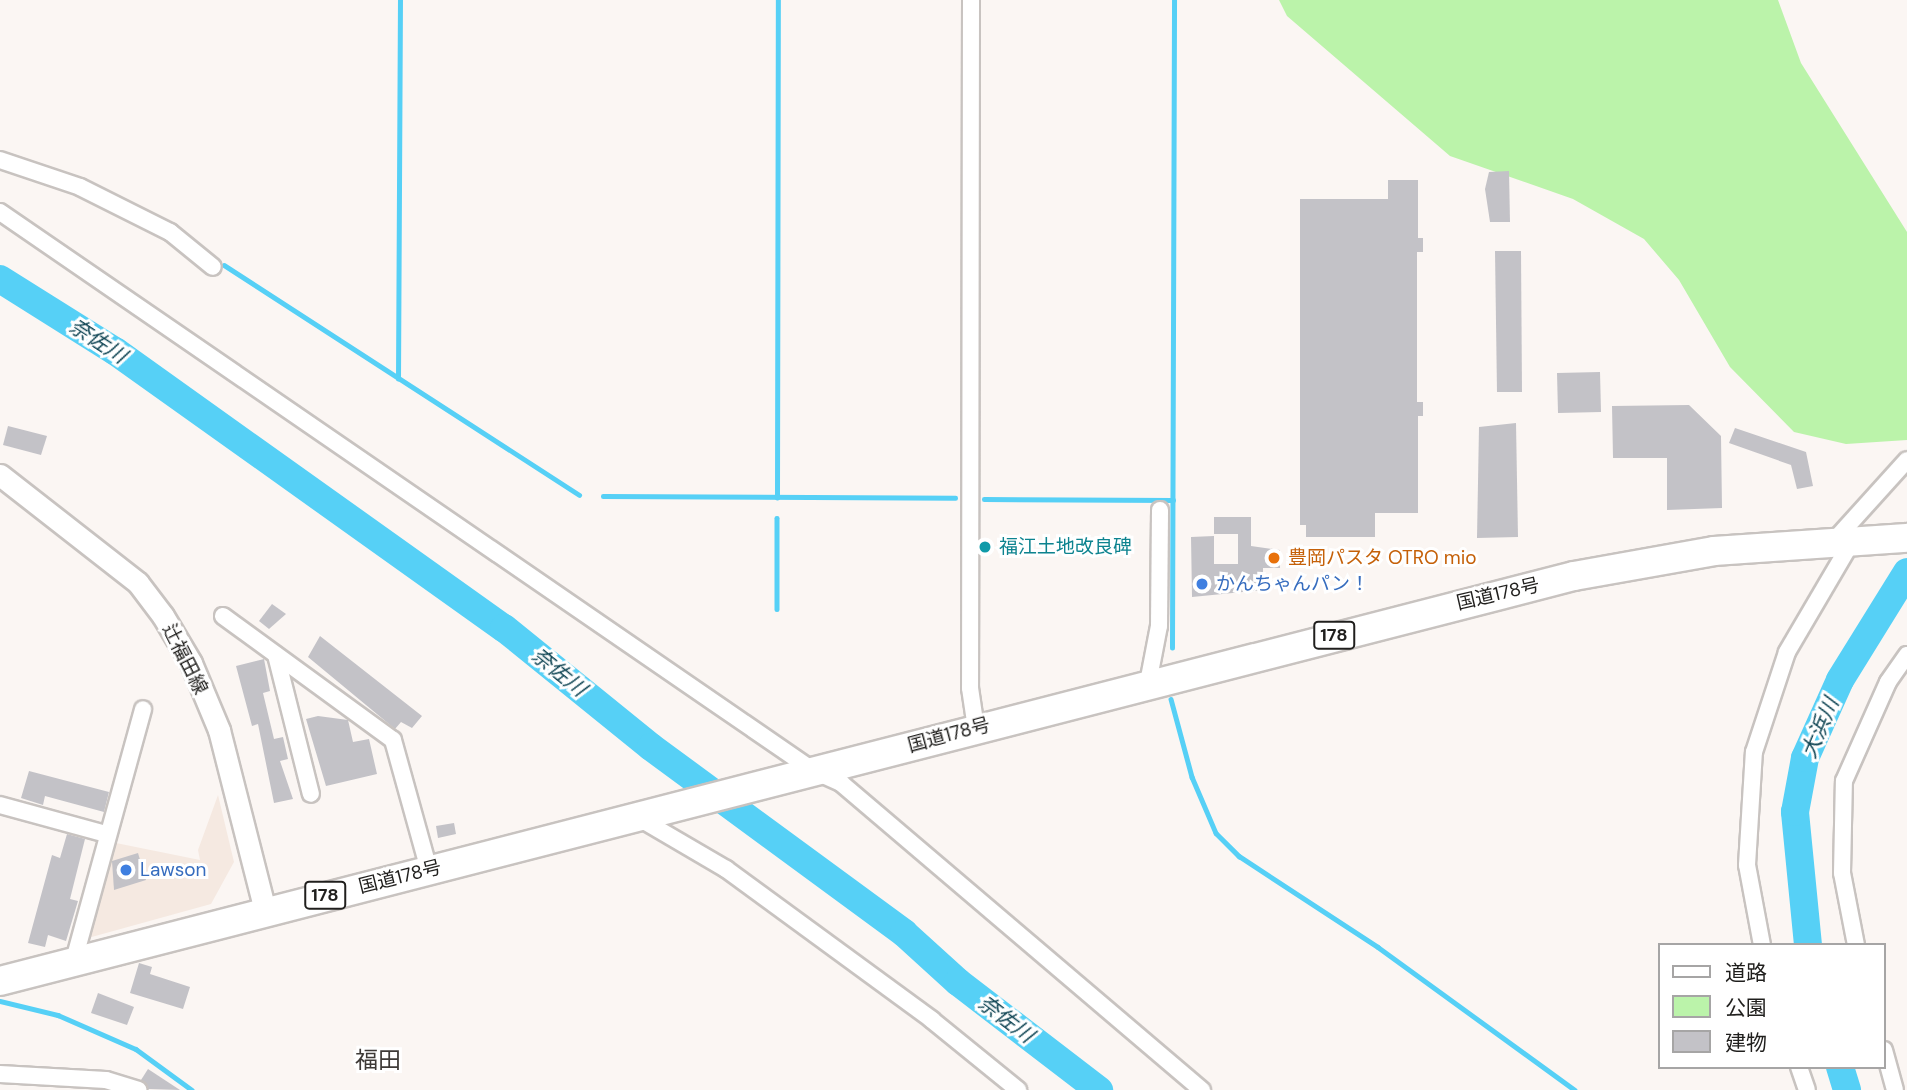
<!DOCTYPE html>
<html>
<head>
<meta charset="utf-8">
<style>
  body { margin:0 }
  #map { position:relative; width:1907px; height:1090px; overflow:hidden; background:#fbf6f3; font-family:"DM Sans","Noto Sans JP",sans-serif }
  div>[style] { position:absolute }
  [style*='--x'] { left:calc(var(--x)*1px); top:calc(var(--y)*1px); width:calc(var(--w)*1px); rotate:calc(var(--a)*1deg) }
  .built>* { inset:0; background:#f5e9e1 }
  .green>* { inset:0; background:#bbf3aa }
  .stream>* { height:4.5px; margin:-2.25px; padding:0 2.25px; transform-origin:2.25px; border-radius:2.25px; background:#56d0f6 }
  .river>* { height:28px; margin:-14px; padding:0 14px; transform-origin:14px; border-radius:14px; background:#56d0f6 }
  .building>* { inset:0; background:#c3c2c7 }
  .roads { filter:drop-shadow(2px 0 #c8c3c0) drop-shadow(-2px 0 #c8c3c0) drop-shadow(0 2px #c8c3c0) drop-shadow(0 -2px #c8c3c0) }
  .street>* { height:16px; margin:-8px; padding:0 8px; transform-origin:8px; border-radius:8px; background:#fff }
  .secondary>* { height:21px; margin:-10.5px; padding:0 10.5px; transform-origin:10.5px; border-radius:10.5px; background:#fff }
  .highway>* { height:28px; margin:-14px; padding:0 14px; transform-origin:14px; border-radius:14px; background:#fff }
  .dots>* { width:19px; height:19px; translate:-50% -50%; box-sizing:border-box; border:4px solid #fff; border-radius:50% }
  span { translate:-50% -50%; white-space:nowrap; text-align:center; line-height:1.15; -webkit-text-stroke:6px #fff; paint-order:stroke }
  .shield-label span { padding:2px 5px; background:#fff; border:2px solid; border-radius:5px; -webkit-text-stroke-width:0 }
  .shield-label { font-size:18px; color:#201f1d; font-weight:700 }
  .culture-label { font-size:19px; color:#0d838f }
  .left { translate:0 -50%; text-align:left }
  .food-label { font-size:19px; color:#c56008 }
  .shop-label { font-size:19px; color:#366cbe }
  .street-label { font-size:19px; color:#201f1d }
  .water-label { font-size:21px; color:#0e4453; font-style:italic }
  .quarter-label { font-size:23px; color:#3e3a37 }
  .legend { position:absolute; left:1658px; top:943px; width:228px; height:126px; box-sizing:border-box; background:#fff; border:2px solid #a6a5a5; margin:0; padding:9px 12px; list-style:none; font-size:21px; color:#201f1d }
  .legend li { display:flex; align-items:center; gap:14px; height:35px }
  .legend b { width:35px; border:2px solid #a6a5a5 }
</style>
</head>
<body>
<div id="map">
  <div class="built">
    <div style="clip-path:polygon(218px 795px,234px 862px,211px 904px,88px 938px,111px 842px,200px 860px,198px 850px)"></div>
  </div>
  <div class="green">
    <div style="clip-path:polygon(1279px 0,1778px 0,1801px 63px,1907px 232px,1907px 440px,1846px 444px,1794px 432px,1730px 367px,1679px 280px,1644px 239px,1573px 199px,1450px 156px,1287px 16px)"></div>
  </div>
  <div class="stream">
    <div style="--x:224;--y:265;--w:423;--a:32.9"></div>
    <div style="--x:398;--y:379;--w:379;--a:-89.7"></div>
    <div style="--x:603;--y:496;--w:352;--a:0.3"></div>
    <div style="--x:777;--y:498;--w:498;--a:-89.9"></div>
    <div style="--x:984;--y:499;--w:189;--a:0.3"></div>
    <div style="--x:777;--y:518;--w:91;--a:90"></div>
    <div style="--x:1172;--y:648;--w:648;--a:-89.82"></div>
    <div style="--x:1171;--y:699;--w:81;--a:74.9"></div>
    <div style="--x:1192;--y:777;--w:61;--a:66.8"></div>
    <div style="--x:1216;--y:833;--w:33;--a:45"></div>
    <div style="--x:1239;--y:856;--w:166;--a:33.2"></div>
    <div style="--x:1378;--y:947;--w:243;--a:36"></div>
    <div style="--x:0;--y:1001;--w:60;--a:13.6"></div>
    <div style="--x:58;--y:1015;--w:85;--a:23.6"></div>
    <div style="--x:136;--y:1049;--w:69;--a:36.2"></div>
  </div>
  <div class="river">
    <div style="--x:0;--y:279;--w:136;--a:32.1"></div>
    <div style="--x:115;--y:351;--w:478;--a:35.5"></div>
    <div style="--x:504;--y:628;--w:189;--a:39"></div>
    <div style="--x:651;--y:747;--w:314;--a:36.3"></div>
    <div style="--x:904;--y:933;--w:73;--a:42.2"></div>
    <div style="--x:958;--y:982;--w:178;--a:37.5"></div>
    <div style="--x:1808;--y:945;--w:134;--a:-95.6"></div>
    <div style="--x:1795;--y:812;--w:55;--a:-79.5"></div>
    <div style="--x:1805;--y:758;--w:85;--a:-65.8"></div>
    <div style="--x:1840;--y:680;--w:127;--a:-58.2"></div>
    <div style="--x:1840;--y:1067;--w:24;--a:73"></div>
  </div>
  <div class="building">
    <div style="clip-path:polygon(1509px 171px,1510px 222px,1490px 222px,1485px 189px,1489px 172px)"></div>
    <div style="clip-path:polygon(1388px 180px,1418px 180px,1418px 238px,1423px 238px,1423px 252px,1417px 252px,1417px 402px,1423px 402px,1423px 416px,1418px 416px,1418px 513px,1375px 513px,1375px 537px,1306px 537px,1306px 525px,1300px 525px,1300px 199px,1388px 199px)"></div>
    <div style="clip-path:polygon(1495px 251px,1521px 251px,1522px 392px,1497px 392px)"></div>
    <div style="clip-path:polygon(1600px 372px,1601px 412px,1558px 413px,1557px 373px)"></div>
    <div style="clip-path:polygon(1689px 405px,1721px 436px,1722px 508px,1667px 510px,1667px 458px,1613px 458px,1612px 406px)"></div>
    <div style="clip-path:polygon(1516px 423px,1518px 537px,1477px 538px,1479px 427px)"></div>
    <div style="clip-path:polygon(8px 426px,47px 436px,41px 455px,3px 445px)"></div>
    <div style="clip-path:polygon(1735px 428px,1806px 452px,1813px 486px,1797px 489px,1791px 465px,1729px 443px)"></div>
    <div style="clip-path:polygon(1214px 517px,1251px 517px,1251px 546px,1280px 550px,1280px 568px,1263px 568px,1263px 590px,1192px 597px,1191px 537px,1214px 536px,1214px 564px,1238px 564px,1238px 534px,1214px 534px)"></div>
    <div style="clip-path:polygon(272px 604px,286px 614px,269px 629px,259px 621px)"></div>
    <div style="clip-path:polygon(320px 636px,422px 716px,412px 728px,401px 722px,395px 729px,308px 657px)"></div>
    <div style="clip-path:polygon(264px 659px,270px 691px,263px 693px,274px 739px,283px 737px,288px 759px,280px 761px,293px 799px,274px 803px,258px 724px,252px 726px,236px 666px)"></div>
    <div style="clip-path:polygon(318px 716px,348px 720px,353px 742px,369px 739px,377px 774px,326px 786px,306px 719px)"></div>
    <div style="clip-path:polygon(29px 771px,109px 792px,104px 812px,45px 796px,43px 805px,21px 798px)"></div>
    <div style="clip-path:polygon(454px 823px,456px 834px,438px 838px,436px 826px)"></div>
    <div style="clip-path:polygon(67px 834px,85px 839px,70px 899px,78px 901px,66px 941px,48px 935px,45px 947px,28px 943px,52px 855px,60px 858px)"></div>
    <div style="clip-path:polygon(138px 853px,146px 880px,114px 890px,112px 861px)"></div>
    <div style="clip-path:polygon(139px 963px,152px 967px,150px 974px,190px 987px,183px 1009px,130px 993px)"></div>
    <div style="clip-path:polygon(98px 993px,134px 1007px,127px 1025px,91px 1013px)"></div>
    <div style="clip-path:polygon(148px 1069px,180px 1090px,148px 1089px,141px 1080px)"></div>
  </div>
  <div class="roads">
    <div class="street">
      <div style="--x:971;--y:0;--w:688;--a:90.08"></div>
      <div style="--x:970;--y:688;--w:40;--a:81.5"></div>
      <div style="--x:0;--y:160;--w:84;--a:18.6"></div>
      <div style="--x:80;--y:187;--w:101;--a:26.6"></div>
      <div style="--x:170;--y:232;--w:55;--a:39.1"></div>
      <div style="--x:0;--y:212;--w:987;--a:34.48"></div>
      <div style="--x:814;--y:771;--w:30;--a:24"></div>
      <div style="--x:841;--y:783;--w:474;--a:40.4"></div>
      <div style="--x:1833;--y:542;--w:110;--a:-47.9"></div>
      <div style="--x:223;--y:616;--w:210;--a:36.1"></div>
      <div style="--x:393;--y:740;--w:135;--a:74.5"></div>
      <div style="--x:276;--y:655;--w:143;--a:75.9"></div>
      <div style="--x:1148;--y:683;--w:58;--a:-79.1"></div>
      <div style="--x:1159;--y:626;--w:116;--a:-89.5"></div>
      <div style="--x:0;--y:805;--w:110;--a:15.3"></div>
      <div style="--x:637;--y:817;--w:103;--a:30.3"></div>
      <div style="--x:726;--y:869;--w:255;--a:36.2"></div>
      <div style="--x:932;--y:1020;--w:111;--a:39.1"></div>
      <div style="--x:1762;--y:945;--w:81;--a:-100.6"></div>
      <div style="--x:1747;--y:865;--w:113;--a:-86.5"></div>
      <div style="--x:1754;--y:752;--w:105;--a:-71.7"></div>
      <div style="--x:1787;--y:652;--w:129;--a:-59.6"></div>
      <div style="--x:1856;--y:945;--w:73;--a:-101"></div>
      <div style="--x:1842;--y:873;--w:92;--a:-88.8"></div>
      <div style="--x:1844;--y:781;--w:108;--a:-66"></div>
      <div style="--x:1888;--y:682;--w:33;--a:-55"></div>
      <div style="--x:74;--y:960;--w:260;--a:-74.6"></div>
      <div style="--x:1884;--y:1050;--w:41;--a:74.6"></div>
      <div style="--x:1799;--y:1067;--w:24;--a:71"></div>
      <div style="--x:0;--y:1074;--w:106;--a:3.2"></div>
      <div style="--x:106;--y:1080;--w:34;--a:17"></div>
    </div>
    <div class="secondary">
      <div style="--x:0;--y:475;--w:175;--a:38"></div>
      <div style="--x:138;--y:583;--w:41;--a:52.9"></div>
      <div style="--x:163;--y:616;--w:55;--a:59.2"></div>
      <div style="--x:191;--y:663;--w:73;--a:67.3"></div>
      <div style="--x:219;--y:730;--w:186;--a:75.7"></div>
    </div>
    <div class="highway">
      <div style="--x:0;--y:981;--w:1625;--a:-14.43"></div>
      <div style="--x:1574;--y:576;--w:142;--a:-10.1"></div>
      <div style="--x:1714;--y:551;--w:193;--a:-3.9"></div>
    </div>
  </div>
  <div class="dots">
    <div style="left:985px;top:547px;background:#0f9aa8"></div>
    <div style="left:1274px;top:558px;background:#e8710a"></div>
    <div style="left:1202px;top:584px;background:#3f7fe0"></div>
    <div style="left:126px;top:870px;background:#3f7fe0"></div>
  </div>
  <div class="shield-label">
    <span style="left:1334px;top:635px">178</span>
    <span style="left:325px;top:895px">178</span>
  </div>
  <div class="culture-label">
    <span class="left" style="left:999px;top:547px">福江土地改良碑</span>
  </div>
  <div class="food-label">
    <span class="left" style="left:1288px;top:558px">豊岡パスタ OTRO mio</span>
  </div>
  <div class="shop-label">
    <span class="left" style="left:1216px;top:584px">かんちゃんパン！</span>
    <span class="left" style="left:140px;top:870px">Lawson</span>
  </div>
  <div class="street-label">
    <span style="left:1498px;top:594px;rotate:-13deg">国道178号</span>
    <span style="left:185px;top:659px;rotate:63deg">辻福田線</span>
    <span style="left:949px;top:735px;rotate:-15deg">国道178号</span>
    <span style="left:400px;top:877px;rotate:-14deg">国道178号</span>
  </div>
  <div class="water-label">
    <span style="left:98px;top:341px;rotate:33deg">奈佐川</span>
    <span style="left:559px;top:672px;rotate:39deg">奈佐川</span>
    <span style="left:1820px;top:728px;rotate:-67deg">大浜川</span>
    <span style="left:1006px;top:1019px;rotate:37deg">奈佐川</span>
  </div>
  <div class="quarter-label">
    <span style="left:378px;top:1060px">福田</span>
  </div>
  <ul class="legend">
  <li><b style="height:9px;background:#fff"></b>道路</li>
  <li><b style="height:19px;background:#bbf3aa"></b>公園</li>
  <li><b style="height:19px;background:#c3c2c7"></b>建物</li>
  </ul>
</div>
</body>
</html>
